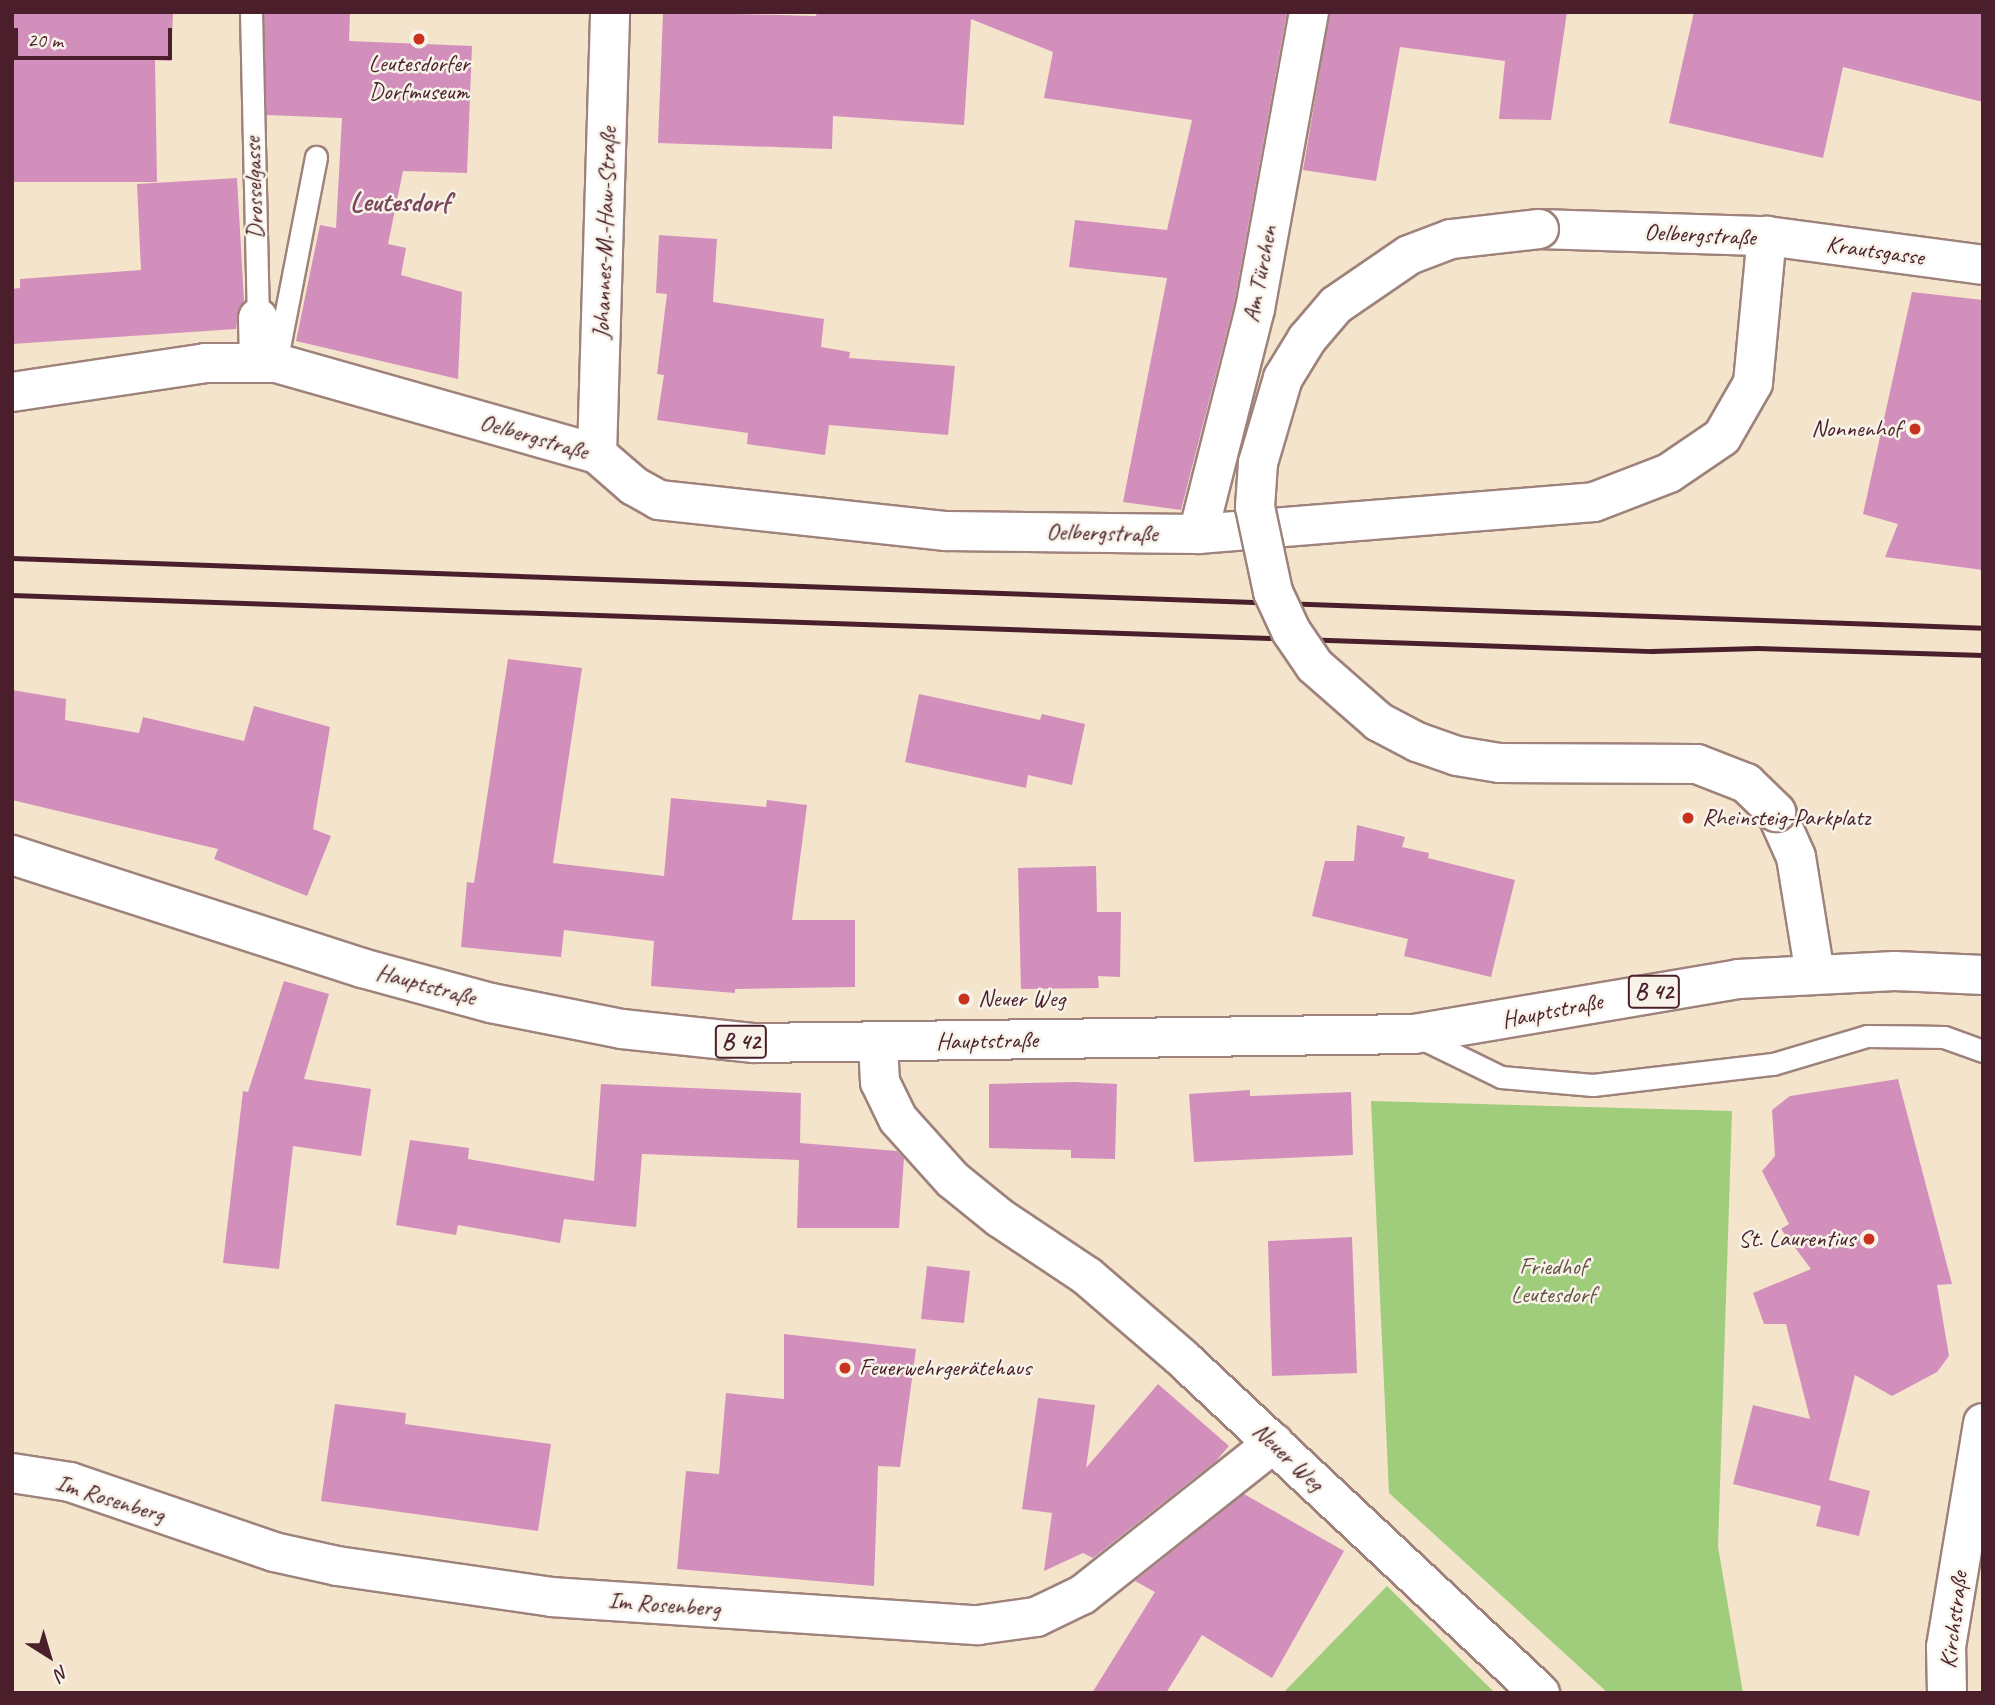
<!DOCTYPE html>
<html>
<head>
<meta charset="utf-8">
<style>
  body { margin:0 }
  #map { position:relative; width:1995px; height:1705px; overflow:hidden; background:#f3e4cb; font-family:Caveat,sans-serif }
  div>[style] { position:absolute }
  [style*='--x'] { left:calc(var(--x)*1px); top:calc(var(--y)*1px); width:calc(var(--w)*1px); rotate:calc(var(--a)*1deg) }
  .green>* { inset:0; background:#9fcd7b }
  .building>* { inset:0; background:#d38fbc }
  .roads { filter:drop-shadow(2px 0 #9e827b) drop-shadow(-2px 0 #9e827b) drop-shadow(0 2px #9e827b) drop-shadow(0 -2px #9e827b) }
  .service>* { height:21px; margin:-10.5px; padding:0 10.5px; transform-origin:10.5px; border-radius:10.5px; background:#fff }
  .minor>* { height:38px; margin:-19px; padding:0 19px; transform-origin:19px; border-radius:19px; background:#fff }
  .primary>* { height:38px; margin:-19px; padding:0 19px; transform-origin:19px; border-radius:19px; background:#fff }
  .rail>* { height:5px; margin:-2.5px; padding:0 2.5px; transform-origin:2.5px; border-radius:2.5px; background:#4a1f2b }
  .bridges { filter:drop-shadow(2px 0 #9e827b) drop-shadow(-2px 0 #9e827b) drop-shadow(0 2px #9e827b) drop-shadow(0 -2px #9e827b) }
  .minor-bridge>* { height:38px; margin:-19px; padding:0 19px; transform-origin:19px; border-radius:19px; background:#fff }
  .dots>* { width:19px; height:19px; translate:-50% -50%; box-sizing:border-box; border:4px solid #f7f3e8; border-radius:50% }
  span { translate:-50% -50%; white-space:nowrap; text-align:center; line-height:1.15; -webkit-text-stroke:5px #f7f3e8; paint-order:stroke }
  .shield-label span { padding:2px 5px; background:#f7f3e8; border:2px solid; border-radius:5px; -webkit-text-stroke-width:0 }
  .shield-label { font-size:23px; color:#4a1f2b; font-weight:700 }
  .poi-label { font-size:24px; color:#4a1f2b }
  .right { translate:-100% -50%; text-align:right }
  .left { translate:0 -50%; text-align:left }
  .street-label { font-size:24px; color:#4a1f2b }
  .park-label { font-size:24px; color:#645343 }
  .quarter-label { font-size:28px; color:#7a465e; font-weight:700 }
  .frame { position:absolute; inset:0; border:14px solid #4a1f2b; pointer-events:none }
  .north { position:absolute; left:14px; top:1621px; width:70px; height:70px; -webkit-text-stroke:5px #f7f3e8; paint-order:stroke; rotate:143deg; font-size:19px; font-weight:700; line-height:28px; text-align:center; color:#4a1f2b }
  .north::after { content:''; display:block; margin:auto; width:24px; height:32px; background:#4a1f2b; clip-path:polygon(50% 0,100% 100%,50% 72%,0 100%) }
  .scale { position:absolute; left:14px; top:28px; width:158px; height:32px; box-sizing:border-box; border:4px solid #4a1f2b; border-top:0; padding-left:9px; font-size:21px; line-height:24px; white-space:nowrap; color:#4a1f2b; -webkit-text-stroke:5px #f7f3e8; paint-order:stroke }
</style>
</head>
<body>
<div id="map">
  <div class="green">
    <div style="clip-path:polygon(1371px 1101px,1732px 1111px,1718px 1547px,1743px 1693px,1608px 1693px,1389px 1493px)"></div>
    <div style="clip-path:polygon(1387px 1586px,1495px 1693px,1283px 1693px)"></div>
  </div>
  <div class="building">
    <div style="clip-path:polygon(12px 12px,173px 14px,171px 61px,155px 60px,157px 182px,12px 182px)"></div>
    <div style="clip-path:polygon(264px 12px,350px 12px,349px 41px,472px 46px,467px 173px,403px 171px,388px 244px,406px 248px,401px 275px,462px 292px,458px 379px,296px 341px,320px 225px,336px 228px,342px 118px,266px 115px)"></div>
    <div style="clip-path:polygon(663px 12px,816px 16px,817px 12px,1287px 12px,1234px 304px,1181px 510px,1123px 502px,1167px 278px,1069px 267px,1075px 220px,1167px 230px,1192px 120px,1044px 98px,1053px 52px,971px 19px,964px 125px,833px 116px,832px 149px,658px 143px)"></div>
    <div style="clip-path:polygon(1330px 12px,1567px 12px,1551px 120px,1499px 119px,1505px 61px,1400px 47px,1376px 181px,1303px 170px)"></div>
    <div style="clip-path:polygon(1694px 12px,1983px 12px,1983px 102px,1843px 67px,1823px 158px,1669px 123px)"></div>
    <div style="clip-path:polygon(237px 178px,244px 301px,239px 308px,236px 329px,12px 344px,12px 289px,20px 288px,20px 279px,141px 270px,137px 184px)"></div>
    <div style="clip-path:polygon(659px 235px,717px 239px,713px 302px,824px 319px,821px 347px,850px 352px,849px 358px,955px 366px,948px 435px,829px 425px,825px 455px,747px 444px,748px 433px,657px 420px,664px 375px,657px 374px,667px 294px,656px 293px)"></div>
    <div style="clip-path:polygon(1912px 292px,1983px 300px,1983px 570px,1885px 557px,1898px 524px,1863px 514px)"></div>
    <div style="clip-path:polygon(508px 659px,582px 668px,553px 863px,664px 876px,671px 798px,766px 807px,767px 800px,807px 805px,792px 920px,855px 920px,855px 987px,735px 989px,735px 993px,651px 986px,654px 941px,564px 930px,561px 957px,461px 947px,467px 882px,474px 883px)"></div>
    <div style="clip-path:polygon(12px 690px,66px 699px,65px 720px,139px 733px,143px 717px,244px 741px,254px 706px,330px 727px,313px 829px,331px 836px,307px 896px,214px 859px,218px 849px,12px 800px)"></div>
    <div style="clip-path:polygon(919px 694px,1040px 720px,1042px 714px,1085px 724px,1072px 785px,1028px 775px,1026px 788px,905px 762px)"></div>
    <div style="clip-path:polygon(1357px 825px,1405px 837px,1402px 847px,1429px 853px,1428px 858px,1515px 880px,1491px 977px,1404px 956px,1408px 939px,1312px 916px,1325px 861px,1354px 861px)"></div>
    <div style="clip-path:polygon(1096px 866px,1097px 912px,1121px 912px,1120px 977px,1098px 976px,1099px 988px,1021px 989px,1018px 868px)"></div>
    <div style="clip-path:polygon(284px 981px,329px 994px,304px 1079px,371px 1089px,361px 1156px,293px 1146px,279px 1269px,223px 1263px,243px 1091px,248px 1092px)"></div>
    <div style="clip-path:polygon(1898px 1079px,1952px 1284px,1937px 1285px,1949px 1356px,1937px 1372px,1892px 1396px,1855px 1375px,1829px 1480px,1870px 1491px,1859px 1536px,1816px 1526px,1821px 1506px,1733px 1484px,1753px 1405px,1810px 1419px,1786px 1324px,1764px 1324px,1753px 1293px,1811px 1269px,1781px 1229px,1789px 1224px,1762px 1171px,1775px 1156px,1772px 1110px,1790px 1096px)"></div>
    <div style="clip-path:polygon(1074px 1082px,1117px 1084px,1115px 1159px,1071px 1158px,1071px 1150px,989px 1148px,989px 1084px)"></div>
    <div style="clip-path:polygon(601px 1084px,801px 1093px,800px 1143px,897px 1151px,904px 1158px,899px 1228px,797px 1228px,799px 1160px,642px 1154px,636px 1227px,564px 1219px,560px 1243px,458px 1225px,456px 1235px,396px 1225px,410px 1140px,469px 1148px,468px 1159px,594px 1181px)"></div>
    <div style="clip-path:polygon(1250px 1090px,1250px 1096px,1351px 1092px,1353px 1155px,1194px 1162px,1189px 1094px)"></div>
    <div style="clip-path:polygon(1352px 1237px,1357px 1373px,1272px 1376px,1268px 1241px)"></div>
    <div style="clip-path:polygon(927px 1266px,970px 1271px,964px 1323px,921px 1319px)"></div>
    <div style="clip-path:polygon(784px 1334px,916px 1349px,900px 1467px,878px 1466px,874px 1586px,677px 1569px,686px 1471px,719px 1474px,726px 1393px,784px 1399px)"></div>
    <div style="clip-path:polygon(1158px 1384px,1229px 1446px,1216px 1461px,1093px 1558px,1083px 1553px,1044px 1571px,1052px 1513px,1022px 1509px,1038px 1398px,1095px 1405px,1086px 1468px)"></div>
    <div style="clip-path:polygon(335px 1404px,406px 1413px,405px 1424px,551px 1444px,538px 1531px,321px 1501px)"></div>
    <div style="clip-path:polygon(1244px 1494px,1344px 1551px,1272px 1678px,1202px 1635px,1166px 1693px,1092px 1693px,1155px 1592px,1135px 1581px)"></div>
  </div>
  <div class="roads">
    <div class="service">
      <div style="--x:251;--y:12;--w:306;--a:88.7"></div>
      <div style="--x:276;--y:363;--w:210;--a:-79"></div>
      <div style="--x:1419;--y:1037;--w:91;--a:26"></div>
      <div style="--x:1501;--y:1077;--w:92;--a:5"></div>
      <div style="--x:1593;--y:1085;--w:181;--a:-6.7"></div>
      <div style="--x:1773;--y:1064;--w:98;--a:-16.6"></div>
      <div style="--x:1867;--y:1036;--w:77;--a:0.7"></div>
      <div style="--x:1944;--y:1037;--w:41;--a:19.7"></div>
    </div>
    <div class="minor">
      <div style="--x:1539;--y:229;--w:228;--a:1.8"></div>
      <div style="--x:1767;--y:236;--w:218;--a:7.6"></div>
      <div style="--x:258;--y:318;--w:45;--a:88.7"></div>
      <div style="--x:12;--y:392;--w:195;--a:-8.5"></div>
      <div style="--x:205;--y:363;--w:71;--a:0"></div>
      <div style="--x:276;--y:363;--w:334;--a:15.8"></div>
      <div style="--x:597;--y:454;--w:49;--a:40.9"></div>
      <div style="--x:634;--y:486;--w:29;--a:29"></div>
      <div style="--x:659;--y:500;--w:289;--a:6.2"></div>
      <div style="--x:946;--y:531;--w:252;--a:0.7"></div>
      <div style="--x:1198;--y:534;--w:397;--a:-4.6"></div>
      <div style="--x:1594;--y:502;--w:80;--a:-21.1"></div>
      <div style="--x:1669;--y:473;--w:64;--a:-34.2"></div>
      <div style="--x:1722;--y:437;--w:62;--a:-60.1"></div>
      <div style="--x:1753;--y:383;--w:148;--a:-84.6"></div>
      <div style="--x:597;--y:454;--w:442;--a:-88.3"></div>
      <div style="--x:1198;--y:534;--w:232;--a:-75.8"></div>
      <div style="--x:1255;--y:309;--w:302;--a:-79.7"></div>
      <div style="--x:1776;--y:812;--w:49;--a:66"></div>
      <div style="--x:1796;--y:857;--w:119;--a:80.8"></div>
      <div style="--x:878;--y:1044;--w:38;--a:87"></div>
      <div style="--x:880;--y:1082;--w:41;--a:64.1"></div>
      <div style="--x:898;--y:1119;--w:82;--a:48"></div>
      <div style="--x:953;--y:1180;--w:60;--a:39"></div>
      <div style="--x:1000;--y:1218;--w:105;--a:33.7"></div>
      <div style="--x:1087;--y:1276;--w:127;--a:40.8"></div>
      <div style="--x:1183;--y:1359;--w:489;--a:43.1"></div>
      <div style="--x:12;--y:1473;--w:59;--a:8.8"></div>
      <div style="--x:70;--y:1482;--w:216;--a:18.9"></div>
      <div style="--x:274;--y:1552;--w:65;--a:12.5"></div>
      <div style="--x:337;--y:1566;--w:216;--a:8.2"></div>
      <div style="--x:551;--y:1597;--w:428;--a:3.8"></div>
      <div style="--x:978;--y:1625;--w:59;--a:-7.9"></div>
      <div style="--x:1036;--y:1617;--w:51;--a:-25.6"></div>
      <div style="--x:1082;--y:1595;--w:245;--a:-38.4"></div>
      <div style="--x:1947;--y:1693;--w:46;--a:-91.2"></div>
      <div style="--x:1946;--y:1647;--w:227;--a:-80.6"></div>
    </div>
    <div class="primary">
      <div style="--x:12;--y:855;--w:368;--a:17.9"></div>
      <div style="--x:362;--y:968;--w:134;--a:15.2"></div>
      <div style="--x:491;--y:1003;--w:134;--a:11.2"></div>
      <div style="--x:622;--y:1029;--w:133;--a:6.1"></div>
      <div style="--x:754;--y:1043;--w:660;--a:-0.78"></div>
      <div style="--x:1414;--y:1034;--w:329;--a:-9.6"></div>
      <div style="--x:1738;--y:979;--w:157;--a:-2.9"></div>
      <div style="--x:1895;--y:971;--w:88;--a:2.6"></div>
    </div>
  </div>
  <div class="rail">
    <div style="--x:12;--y:558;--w:1972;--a:2.03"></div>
    <div style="--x:12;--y:595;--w:1641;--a:1.96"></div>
    <div style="--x:1652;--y:651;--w:105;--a:-1.6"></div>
    <div style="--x:1757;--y:648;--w:226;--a:1.8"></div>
  </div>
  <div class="bridges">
    <div class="minor-bridge">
      <div style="--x:1539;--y:229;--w:89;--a:173.5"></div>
      <div style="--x:1451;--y:239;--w:45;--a:159.1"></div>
      <div style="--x:1409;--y:255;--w:88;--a:145.6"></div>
      <div style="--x:1336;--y:305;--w:45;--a:130.5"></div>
      <div style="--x:1307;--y:339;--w:46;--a:121.6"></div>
      <div style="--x:1283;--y:378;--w:89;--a:106.4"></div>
      <div style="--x:1258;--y:463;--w:44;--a:93.9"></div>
      <div style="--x:1255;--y:507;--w:87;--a:78"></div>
      <div style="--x:1273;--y:592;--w:43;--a:65.2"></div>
      <div style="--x:1291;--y:631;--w:42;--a:55.6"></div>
      <div style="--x:1315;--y:666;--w:85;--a:41.2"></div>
      <div style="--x:1379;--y:722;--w:43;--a:27.8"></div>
      <div style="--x:1417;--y:742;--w:42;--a:19.3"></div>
      <div style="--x:1457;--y:756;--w:43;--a:9.5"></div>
      <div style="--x:1499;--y:763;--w:198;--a:0.3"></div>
      <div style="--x:1697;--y:764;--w:53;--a:21.2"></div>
      <div style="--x:1746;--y:783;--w:42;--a:44"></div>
    </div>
  </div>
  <div class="dots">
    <div style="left:419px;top:39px;background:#c8321e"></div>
    <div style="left:1915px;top:429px;background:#c8321e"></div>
    <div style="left:1688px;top:818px;background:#c8321e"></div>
    <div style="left:964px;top:999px;background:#c8321e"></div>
    <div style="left:1869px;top:1239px;background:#c8321e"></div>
    <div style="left:845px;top:1368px;background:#c8321e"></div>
  </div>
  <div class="shield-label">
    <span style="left:1654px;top:992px">B 42</span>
    <span style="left:741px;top:1042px">B 42</span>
  </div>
  <div class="poi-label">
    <span style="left:419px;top:78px">Leutesdorfer<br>Dorfmuseum</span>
    <span class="right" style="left:1901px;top:429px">Nonnenhof</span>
    <span class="left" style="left:1702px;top:818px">Rheinsteig-Parkplatz</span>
    <span class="left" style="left:978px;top:999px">Neuer Weg</span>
    <span class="right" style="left:1855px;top:1239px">St. Laurentius</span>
    <span class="left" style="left:859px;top:1368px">Feuerwehrgerätehaus</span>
  </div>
  <div class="street-label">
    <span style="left:254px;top:188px;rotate:-92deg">Drosselgasse</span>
    <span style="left:605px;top:233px;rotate:-88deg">Johannes-M.-Haw-Straße</span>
    <span style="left:1700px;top:235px;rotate:3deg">Oelbergstraße</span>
    <span style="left:1875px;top:251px;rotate:8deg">Krautsgasse</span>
    <span style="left:1260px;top:274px;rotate:-79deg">Am Türchen</span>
    <span style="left:534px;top:437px;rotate:16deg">Oelbergstraße</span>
    <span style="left:1102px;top:533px;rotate:1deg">Oelbergstraße</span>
    <span style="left:426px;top:985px;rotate:15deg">Hauptstraße</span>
    <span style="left:1552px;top:1011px;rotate:-11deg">Hauptstraße</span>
    <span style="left:987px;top:1041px;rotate:-1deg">Hauptstraße</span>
    <span style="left:1288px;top:1457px;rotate:43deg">Neuer Weg</span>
    <span style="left:110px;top:1499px;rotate:17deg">Im Rosenberg</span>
    <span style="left:664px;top:1605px;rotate:4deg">Im Rosenberg</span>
    <span style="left:1954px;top:1620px;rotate:-83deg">Kirchstraße</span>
  </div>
  <div class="park-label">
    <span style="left:1553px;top:1281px">Friedhof<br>Leutesdorf</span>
  </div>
  <div class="quarter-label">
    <span style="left:400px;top:202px">Leutesdorf</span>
  </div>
  <div class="frame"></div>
  <div class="north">N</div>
  <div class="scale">20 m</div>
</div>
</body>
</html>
